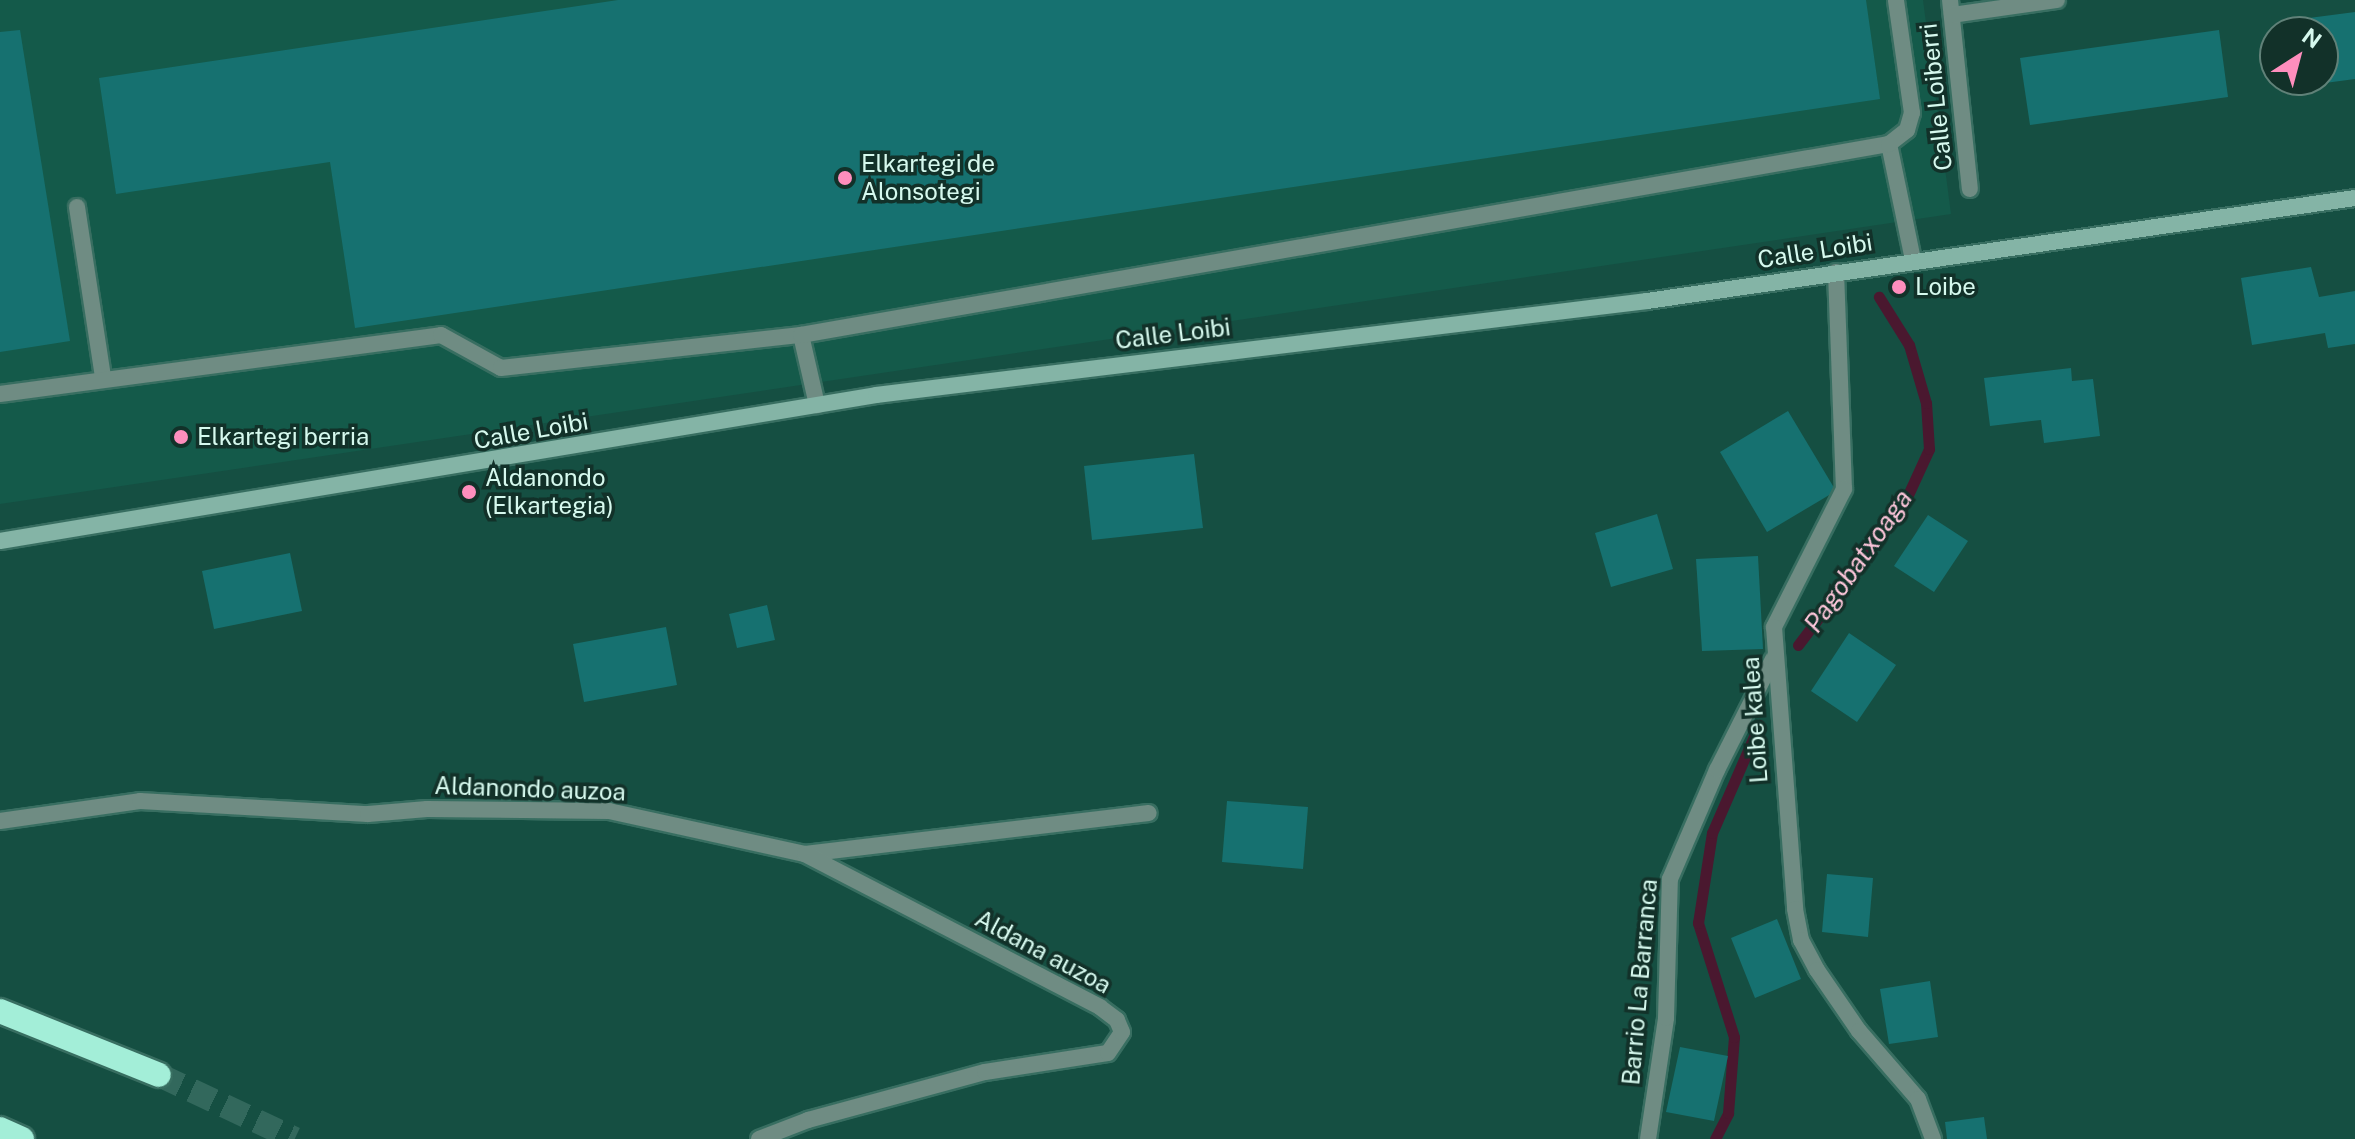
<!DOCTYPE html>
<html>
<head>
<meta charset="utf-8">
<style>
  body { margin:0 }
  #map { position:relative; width:2355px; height:1139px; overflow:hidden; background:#154f42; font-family:"Public Sans",sans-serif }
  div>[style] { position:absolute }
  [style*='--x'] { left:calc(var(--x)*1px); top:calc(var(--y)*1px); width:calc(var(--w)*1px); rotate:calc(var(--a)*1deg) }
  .built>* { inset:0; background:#145a4a }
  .stream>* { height:11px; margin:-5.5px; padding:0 5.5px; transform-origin:5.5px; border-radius:5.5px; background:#4a182f }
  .building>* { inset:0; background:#167170 }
  .highway-tunnel>* { height:24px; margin-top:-12px; transform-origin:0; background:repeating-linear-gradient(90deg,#32685c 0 24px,transparent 0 36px) }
  .roads { filter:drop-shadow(2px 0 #386e61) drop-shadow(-2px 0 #386e61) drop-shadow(0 2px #386e61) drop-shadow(0 -2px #386e61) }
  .lane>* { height:16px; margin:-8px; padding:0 8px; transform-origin:8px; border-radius:8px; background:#6f8c83 }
  .street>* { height:16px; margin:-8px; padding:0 8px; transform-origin:8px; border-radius:8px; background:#6f8c83 }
  .secondary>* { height:16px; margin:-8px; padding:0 8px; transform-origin:8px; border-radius:8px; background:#84b4a6 }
  .highway>* { height:24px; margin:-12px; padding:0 12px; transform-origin:12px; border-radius:12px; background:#a3eed8 }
  .dots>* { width:22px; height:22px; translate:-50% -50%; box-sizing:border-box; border:4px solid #123129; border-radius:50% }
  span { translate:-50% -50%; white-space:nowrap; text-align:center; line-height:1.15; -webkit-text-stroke:7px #123129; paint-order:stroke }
  .street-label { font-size:24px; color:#d6f9ee }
  .poi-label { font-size:24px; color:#d6f9ee }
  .left { translate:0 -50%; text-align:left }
  .water-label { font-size:26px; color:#fbc5d9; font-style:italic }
  .north { position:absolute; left:2259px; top:16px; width:80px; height:80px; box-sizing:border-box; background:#123129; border:2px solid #608178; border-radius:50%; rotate:36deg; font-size:22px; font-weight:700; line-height:32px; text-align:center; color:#d6f9ee }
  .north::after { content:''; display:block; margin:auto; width:28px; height:36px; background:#fe8ebd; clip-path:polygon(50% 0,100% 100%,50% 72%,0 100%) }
</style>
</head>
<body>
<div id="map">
  <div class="built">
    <div style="clip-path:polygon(0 0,1923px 0,1951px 214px,0 504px)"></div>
  </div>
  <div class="stream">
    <div style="--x:1798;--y:645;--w:172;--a:-52.8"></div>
    <div style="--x:1902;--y:508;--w:65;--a:-65.4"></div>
    <div style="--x:1929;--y:449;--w:46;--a:-93.7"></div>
    <div style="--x:1926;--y:403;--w:60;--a:-106.3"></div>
    <div style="--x:1909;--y:345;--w:57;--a:-122"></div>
    <div style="--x:1715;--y:1139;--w:29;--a:-63"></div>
    <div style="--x:1728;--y:1113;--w:76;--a:-85.5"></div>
    <div style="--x:1734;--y:1037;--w:120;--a:-107.5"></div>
    <div style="--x:1698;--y:923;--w:91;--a:-81.2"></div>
    <div style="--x:1712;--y:833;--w:118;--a:-66.5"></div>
  </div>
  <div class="building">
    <div style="clip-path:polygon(618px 0,1866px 0,1880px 99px,355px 328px,330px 162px,116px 194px,99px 78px)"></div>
    <div style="clip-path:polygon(2355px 12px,2355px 79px,2295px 87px,2294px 80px,2323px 80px,2323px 32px,2288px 32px,2286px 21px)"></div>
    <div style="clip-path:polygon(20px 30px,70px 341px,0 352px,0 32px)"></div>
    <div style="clip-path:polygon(2219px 30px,2228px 97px,2030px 125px,2020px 58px)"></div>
    <div style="clip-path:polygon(2311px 267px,2319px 297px,2355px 291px,2355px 344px,2328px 348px,2325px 333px,2252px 345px,2241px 278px)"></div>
    <div style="clip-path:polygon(2071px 368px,2072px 381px,2093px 379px,2100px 436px,2044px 443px,2041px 420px,1990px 426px,1984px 378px)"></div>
    <div style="clip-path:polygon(1788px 411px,1836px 491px,1767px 532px,1720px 452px)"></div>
    <div style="clip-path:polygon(1194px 454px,1203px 528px,1092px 540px,1084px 466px)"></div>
    <div style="clip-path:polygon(1657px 514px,1673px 569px,1611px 587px,1595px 533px)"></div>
    <div style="clip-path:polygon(1928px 515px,1968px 541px,1934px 592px,1894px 566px)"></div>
    <div style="clip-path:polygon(290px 553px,302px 611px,214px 629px,202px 571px)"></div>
    <div style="clip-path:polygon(1758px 556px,1763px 649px,1702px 651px,1696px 559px)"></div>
    <div style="clip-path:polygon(767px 605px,775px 640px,737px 648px,729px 614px)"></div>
    <div style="clip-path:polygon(666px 627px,677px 685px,584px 702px,573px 644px)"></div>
    <div style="clip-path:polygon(1849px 633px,1896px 665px,1857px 722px,1811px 691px)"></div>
    <div style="clip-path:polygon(1227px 801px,1308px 807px,1303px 869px,1222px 862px)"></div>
    <div style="clip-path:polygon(1827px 874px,1873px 878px,1868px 937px,1822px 932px)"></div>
    <div style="clip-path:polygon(1777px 919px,1801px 979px,1755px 998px,1731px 938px)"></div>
    <div style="clip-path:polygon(1930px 981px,1938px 1037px,1889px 1044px,1880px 989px)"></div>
    <div style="clip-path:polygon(1680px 1047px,1728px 1056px,1714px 1121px,1666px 1112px)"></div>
    <div style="clip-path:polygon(1984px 1117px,1987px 1139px,1947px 1139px,1945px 1122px)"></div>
  </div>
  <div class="highway-tunnel">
    <div style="--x:159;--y:1075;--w:150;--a:25.2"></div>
  </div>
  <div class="roads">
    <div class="lane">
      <div style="--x:1889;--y:144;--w:118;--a:78.3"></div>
      <div style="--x:77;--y:207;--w:172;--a:81.3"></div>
      <div style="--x:801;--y:335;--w:72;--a:77.1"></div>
      <div style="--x:0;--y:394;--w:445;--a:-7.6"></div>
      <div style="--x:441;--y:335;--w:68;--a:28.8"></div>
      <div style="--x:501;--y:368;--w:302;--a:-6.3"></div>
      <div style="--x:801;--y:335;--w:1105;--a:-9.96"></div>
      <div style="--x:1889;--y:144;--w:23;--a:-38"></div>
      <div style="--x:1907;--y:130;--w:18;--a:-74"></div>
      <div style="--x:1912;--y:113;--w:114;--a:-98.1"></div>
      <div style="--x:0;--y:821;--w:141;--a:-8.1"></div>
      <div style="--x:140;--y:801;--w:228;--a:3.3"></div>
      <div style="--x:368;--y:814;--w:59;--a:-4.8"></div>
      <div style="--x:427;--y:809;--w:182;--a:0.6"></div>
      <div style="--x:609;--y:811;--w:201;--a:12.4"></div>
      <div style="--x:805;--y:854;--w:346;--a:-6.8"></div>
      <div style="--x:759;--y:1139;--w:53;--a:-21.2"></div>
      <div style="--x:808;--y:1120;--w:183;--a:-15.2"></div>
      <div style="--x:985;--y:1072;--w:124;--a:-8.8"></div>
      <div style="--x:1108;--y:1053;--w:25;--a:-56"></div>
      <div style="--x:1122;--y:1032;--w:13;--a:-113"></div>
      <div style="--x:1117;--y:1020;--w:21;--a:-143"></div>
      <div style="--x:1100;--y:1007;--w:332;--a:-152.6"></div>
      <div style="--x:1648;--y:1139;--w:122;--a:-81.5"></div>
      <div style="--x:1666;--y:1018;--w:139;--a:-88.4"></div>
      <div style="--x:1670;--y:879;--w:119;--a:-66.7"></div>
      <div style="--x:1717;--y:770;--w:124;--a:-63.2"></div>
    </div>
    <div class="street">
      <div style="--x:1950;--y:0;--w:190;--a:84"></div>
      <div style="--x:1952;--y:15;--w:106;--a:-8.1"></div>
      <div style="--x:1836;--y:272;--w:217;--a:87.9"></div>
      <div style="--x:1844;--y:489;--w:155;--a:116.9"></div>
      <div style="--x:1774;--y:627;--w:283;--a:85.7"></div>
      <div style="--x:1795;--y:909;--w:32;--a:79"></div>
      <div style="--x:1801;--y:940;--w:34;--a:62"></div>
      <div style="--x:1817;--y:970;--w:74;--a:55.5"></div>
      <div style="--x:1859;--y:1031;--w:90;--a:49.1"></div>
      <div style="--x:1918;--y:1099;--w:43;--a:69.4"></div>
    </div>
    <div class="secondary">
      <div style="--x:0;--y:541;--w:888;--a:-9.46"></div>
      <div style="--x:876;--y:395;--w:777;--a:-6.95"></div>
      <div style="--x:1647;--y:301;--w:715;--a:-8.28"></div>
    </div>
    <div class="highway">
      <div style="--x:0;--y:1011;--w:171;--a:21.9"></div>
      <div style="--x:0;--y:1129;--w:24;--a:24"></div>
    </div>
  </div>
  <div class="dots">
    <div style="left:845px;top:178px;background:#fe8ebd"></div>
    <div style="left:1899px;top:287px;background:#fe8ebd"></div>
    <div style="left:181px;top:437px;background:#fe8ebd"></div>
    <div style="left:469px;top:492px;background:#fe8ebd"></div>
  </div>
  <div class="street-label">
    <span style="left:1936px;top:97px;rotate:-96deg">Calle Loiberri</span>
    <span style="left:1815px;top:251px;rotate:-9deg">Calle Loibi</span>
    <span style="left:1173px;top:334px;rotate:-7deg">Calle Loibi</span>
    <span style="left:531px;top:431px;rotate:-10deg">Calle Loibi</span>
    <span style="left:1755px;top:720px;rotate:-94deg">Loibe kalea</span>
    <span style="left:530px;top:789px;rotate:2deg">Aldanondo auzoa</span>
    <span style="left:1043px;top:952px;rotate:28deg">Aldana auzoa</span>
    <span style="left:1640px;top:982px;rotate:-85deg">Barrio La Barranca</span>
  </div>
  <div class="poi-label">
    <span class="left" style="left:861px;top:178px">Elkartegi de<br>Alonsotegi</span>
    <span class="left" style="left:1915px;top:287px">Loibe</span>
    <span class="left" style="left:197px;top:437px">Elkartegi berria</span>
    <span class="left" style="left:485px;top:492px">Aldanondo<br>(Elkartegia)</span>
  </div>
  <div class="water-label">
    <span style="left:1858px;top:561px;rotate:-55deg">Pagobatxoaga</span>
  </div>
  <div class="north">N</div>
</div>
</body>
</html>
